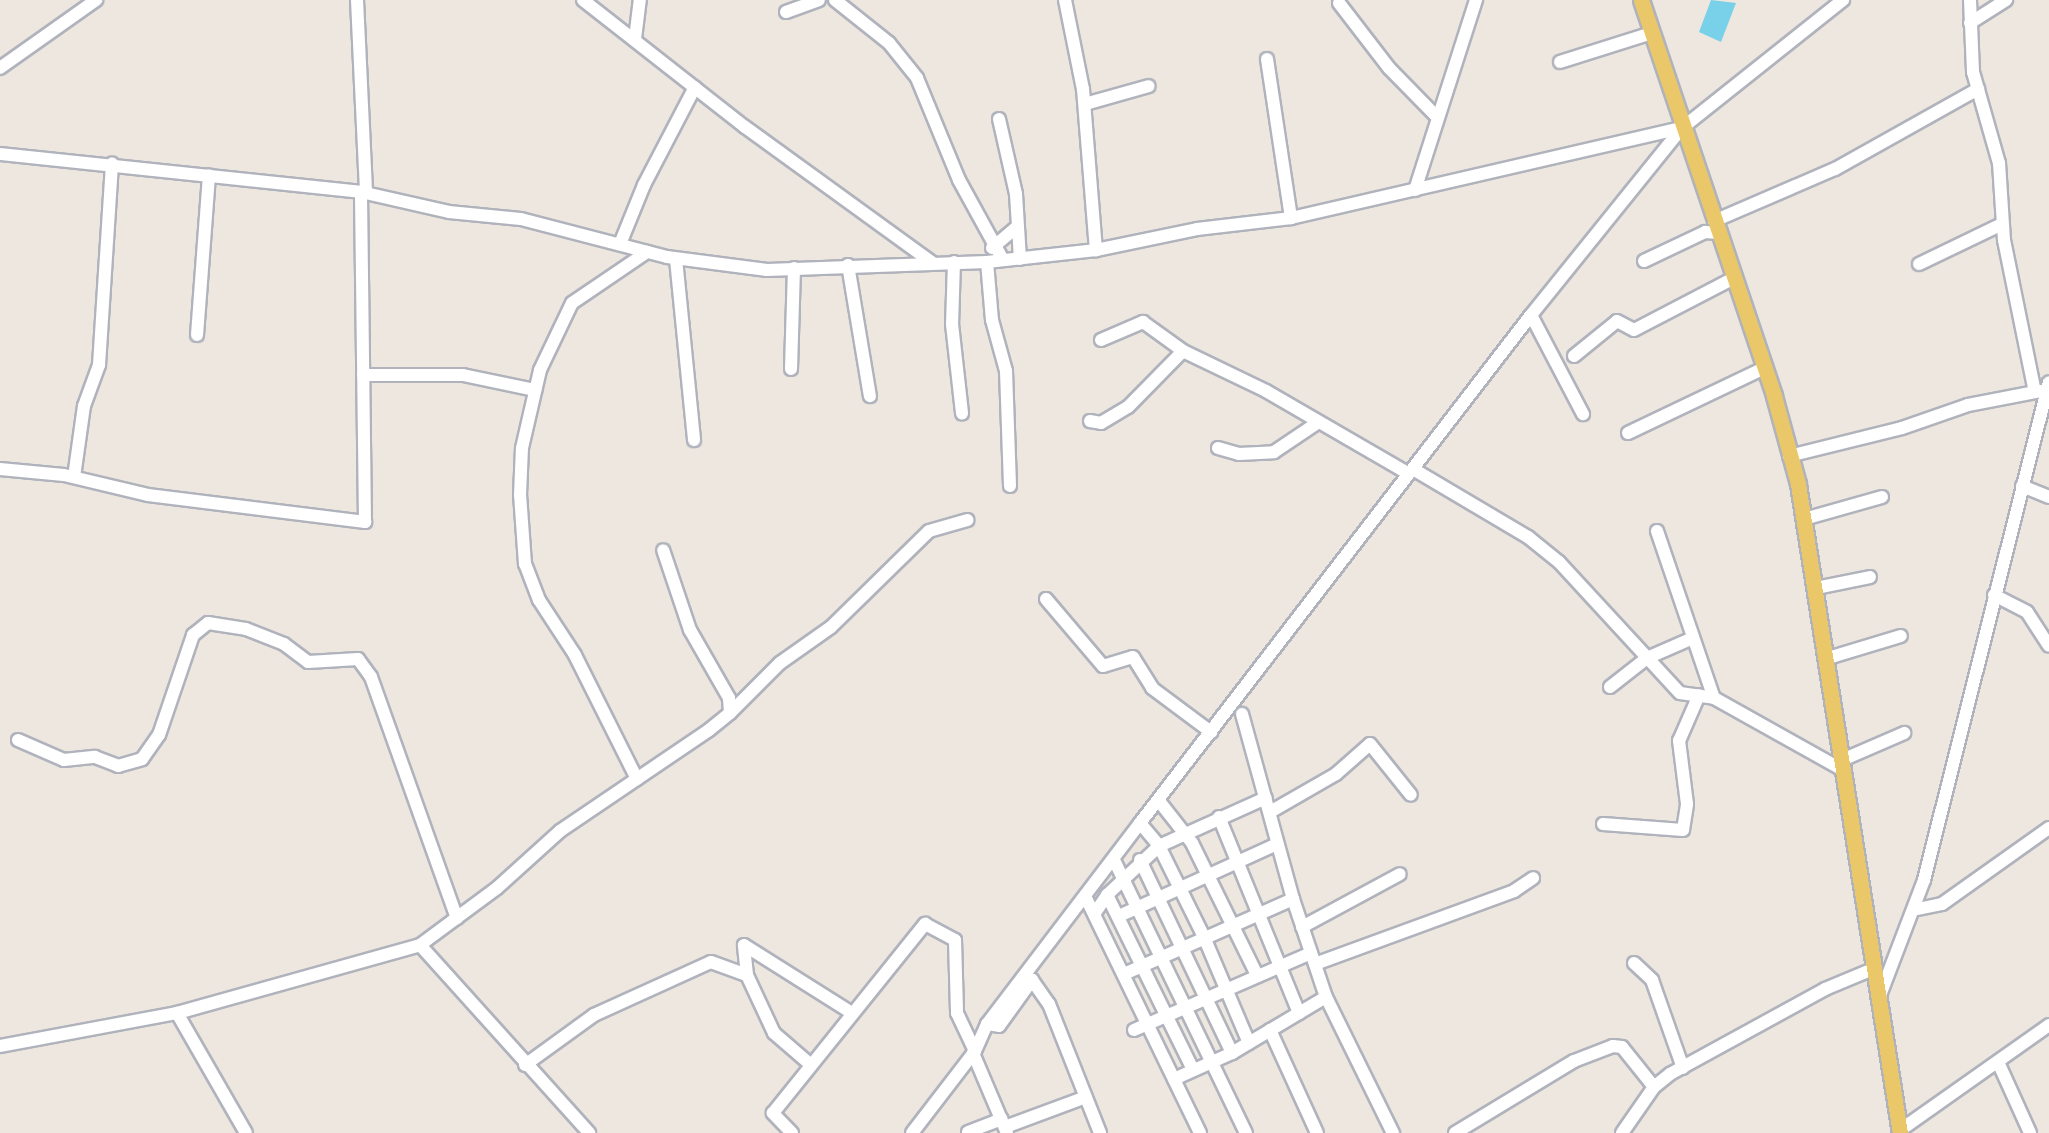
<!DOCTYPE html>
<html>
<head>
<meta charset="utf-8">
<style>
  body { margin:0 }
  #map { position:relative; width:2049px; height:1133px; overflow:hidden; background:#ede7e0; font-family:"Public Sans",sans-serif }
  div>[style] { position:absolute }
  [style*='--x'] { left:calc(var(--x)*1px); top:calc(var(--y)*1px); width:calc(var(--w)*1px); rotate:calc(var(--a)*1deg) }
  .water>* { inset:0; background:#79d0e9 }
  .roads { filter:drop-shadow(2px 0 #b0b3bc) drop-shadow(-2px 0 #b0b3bc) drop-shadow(0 2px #b0b3bc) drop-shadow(0 -2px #b0b3bc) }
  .minor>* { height:12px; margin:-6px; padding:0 6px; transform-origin:6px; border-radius:6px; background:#fff }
  .major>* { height:15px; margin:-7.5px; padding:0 7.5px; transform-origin:7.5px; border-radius:7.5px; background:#eac768 }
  span { translate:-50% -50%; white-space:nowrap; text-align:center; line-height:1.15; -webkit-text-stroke:4.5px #fff; paint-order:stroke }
</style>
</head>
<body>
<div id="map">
  <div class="water">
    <div style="clip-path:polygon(1711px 0,1736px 3px,1721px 42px,1699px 32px)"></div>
  </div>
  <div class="roads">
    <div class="minor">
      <div style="--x:357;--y:0;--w:193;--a:87.3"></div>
      <div style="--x:583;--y:0;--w:206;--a:38.1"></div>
      <div style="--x:745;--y:127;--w:232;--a:35.9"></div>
      <div style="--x:835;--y:0;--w:69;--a:38.5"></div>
      <div style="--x:889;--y:43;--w:45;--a:51.3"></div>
      <div style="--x:917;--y:78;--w:110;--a:67.6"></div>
      <div style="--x:959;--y:180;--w:91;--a:61.2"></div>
      <div style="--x:1065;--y:0;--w:91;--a:78.6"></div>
      <div style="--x:1083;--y:89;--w:162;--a:85.4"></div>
      <div style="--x:1970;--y:0;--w:72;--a:87.6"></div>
      <div style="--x:1973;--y:72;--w:95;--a:74.1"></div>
      <div style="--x:1999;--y:163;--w:77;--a:86.3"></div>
      <div style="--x:2004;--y:240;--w:155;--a:78.5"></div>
      <div style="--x:1339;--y:3;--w:82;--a:52.4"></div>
      <div style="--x:1389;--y:68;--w:66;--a:45.6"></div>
      <div style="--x:786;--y:12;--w:35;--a:-20"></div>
      <div style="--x:1970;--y:23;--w:43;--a:-32.6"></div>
      <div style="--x:635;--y:39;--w:39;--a:-83"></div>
      <div style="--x:1267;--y:59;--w:161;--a:81.4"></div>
      <div style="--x:1560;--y:62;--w:96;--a:-17.5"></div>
      <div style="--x:0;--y:68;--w:118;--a:-35.3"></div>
      <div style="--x:1085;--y:104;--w:66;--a:-15.7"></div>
      <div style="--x:999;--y:119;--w:77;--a:77.2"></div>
      <div style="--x:1016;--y:194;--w:65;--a:86.5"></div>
      <div style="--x:0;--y:154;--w:363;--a:6"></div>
      <div style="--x:361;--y:192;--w:90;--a:12.8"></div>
      <div style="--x:449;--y:212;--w:72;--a:5.6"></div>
      <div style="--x:521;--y:219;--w:151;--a:14.6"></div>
      <div style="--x:667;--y:257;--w:101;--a:7.4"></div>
      <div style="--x:767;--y:270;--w:220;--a:-2.1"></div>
      <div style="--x:987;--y:262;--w:110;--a:-6.3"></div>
      <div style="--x:1096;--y:250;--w:103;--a:-11.7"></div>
      <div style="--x:1197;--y:229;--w:95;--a:-6.7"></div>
      <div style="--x:1291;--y:218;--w:401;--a:-13"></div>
      <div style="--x:1415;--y:190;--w:200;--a:-72.2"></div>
      <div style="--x:1714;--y:221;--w:132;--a:-23.3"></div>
      <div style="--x:1835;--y:169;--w:164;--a:-29.2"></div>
      <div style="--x:620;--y:244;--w:64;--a:-67.9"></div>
      <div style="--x:644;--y:185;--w:110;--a:-62.5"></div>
      <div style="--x:992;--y:248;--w:30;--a:-40"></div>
      <div style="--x:676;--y:259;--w:182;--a:84.3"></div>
      <div style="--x:1644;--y:261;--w:68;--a:-25.4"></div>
      <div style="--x:1705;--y:232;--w:13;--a:4"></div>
      <div style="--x:954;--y:262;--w:62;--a:91.8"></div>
      <div style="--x:952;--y:324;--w:90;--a:83.6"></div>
      <div style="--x:987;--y:262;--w:58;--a:85.1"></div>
      <div style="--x:992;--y:320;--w:53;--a:74.6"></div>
      <div style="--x:1006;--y:371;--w:115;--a:88"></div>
      <div style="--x:1919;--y:264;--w:92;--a:-25.7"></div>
      <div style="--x:848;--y:265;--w:133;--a:80.5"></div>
      <div style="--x:1531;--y:315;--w:112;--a:62.3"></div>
      <div style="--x:197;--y:335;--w:160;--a:-85.7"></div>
      <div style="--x:1101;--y:340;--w:46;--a:-23.2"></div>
      <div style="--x:1143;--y:322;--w:49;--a:35.9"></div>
      <div style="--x:1183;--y:351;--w:92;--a:25.7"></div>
      <div style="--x:1266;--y:391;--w:165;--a:30.1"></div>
      <div style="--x:1574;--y:356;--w:55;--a:-39.1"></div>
      <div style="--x:1617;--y:321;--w:19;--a:28"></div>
      <div style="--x:1634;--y:330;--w:113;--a:-27.5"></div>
      <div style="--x:791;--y:369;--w:101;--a:-88.3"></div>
      <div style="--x:363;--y:375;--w:100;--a:0"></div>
      <div style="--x:463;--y:375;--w:74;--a:11.8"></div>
      <div style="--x:1090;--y:421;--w:11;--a:10"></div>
      <div style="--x:1101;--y:423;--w:31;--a:-31"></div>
      <div style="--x:1128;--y:407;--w:78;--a:-45.5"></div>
      <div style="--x:1628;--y:433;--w:151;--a:-25.5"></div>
      <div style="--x:1218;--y:448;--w:22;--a:16"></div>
      <div style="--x:1239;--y:454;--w:35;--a:-3"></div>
      <div style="--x:1274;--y:452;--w:52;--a:-34"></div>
      <div style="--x:1789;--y:456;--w:116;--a:-13.9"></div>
      <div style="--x:1902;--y:428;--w:70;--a:-19.2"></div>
      <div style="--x:1968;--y:405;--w:74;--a:-10.9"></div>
      <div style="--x:0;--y:469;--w:64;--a:5.4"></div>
      <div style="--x:64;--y:475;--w:86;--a:13.4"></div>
      <div style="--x:148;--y:495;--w:219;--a:7.1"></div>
      <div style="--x:365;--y:522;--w:330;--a:-90.7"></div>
      <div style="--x:1413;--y:469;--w:134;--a:30.6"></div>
      <div style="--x:1528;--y:537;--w:40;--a:39"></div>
      <div style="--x:1559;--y:562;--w:178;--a:47.3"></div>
      <div style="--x:1680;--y:693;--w:34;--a:8"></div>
      <div style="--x:1714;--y:698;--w:148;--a:29.2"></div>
      <div style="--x:74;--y:477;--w:72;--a:-82"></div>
      <div style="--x:84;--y:406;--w:44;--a:-69.9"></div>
      <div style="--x:99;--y:365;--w:202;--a:-86.3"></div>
      <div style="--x:2022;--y:486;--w:29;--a:22"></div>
      <div style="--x:1804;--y:519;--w:81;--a:-15.8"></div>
      <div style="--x:1657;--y:531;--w:176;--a:71.2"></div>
      <div style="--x:1816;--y:588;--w:55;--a:-11.5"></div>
      <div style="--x:1994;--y:595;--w:37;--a:27"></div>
      <div style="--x:2027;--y:612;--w:40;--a:57.1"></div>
      <div style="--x:1046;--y:599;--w:88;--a:49.6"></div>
      <div style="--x:1103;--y:666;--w:31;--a:-17"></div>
      <div style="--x:1133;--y:657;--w:36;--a:58"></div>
      <div style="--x:1152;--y:688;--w:74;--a:36.7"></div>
      <div style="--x:1828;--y:658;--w:76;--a:-16.8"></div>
      <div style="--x:1610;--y:687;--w:47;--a:-38.1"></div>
      <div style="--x:1647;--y:658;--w:50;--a:-23.5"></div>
      <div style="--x:730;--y:713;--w:71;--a:-45"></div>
      <div style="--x:780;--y:663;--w:62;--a:-35.2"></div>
      <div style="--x:831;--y:627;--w:137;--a:-44.4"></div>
      <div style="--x:929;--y:531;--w:40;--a:-16"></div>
      <div style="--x:1242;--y:714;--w:192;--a:74.6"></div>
      <div style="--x:1293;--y:899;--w:103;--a:71.4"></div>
      <div style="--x:1326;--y:997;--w:152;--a:63.8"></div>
      <div style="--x:18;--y:740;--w:50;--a:23.5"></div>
      <div style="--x:64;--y:760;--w:31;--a:-6"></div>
      <div style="--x:95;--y:757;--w:25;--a:21"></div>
      <div style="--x:118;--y:766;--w:25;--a:-16"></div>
      <div style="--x:142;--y:759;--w:29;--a:-55"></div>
      <div style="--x:159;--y:735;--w:106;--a:-71.2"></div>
      <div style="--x:193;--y:635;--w:19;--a:-39"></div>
      <div style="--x:208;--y:623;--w:38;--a:9"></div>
      <div style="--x:246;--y:629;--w:41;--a:21.5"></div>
      <div style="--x:284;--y:644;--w:30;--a:37"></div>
      <div style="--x:308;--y:662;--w:50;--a:-3.4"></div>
      <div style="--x:358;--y:659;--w:22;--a:54"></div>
      <div style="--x:371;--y:677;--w:256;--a:70.4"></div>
      <div style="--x:1842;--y:760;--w:68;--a:-23.5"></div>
      <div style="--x:637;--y:779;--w:139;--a:-116.6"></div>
      <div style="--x:575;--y:655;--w:66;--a:-123.2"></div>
      <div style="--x:539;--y:600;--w:39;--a:-111"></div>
      <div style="--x:525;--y:564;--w:69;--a:-94.1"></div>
      <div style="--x:520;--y:495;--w:47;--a:-87.6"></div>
      <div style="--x:522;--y:448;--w:80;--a:-77"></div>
      <div style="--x:540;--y:370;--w:74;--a:-64.5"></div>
      <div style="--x:572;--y:303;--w:91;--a:-34.2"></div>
      <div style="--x:1159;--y:801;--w:53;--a:51.8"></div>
      <div style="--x:1192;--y:843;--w:147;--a:63.8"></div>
      <div style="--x:1270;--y:812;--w:76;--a:-29.9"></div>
      <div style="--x:1336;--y:774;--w:45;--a:-41.4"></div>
      <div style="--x:1370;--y:744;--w:65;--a:51.2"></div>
      <div style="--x:1219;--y:817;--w:212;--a:67.8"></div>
      <div style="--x:1140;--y:823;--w:30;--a:50"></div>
      <div style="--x:1159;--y:846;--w:102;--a:63.7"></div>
      <div style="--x:1204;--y:937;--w:115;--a:67"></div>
      <div style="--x:1603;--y:824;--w:80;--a:4.3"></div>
      <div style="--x:1683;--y:830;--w:26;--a:-81"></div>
      <div style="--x:1687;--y:804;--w:64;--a:-97.2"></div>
      <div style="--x:1679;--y:741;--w:50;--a:-66.5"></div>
      <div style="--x:1114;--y:860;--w:303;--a:64.2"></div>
      <div style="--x:1140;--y:860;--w:214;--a:64.5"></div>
      <div style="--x:1107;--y:895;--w:195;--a:63.8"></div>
      <div style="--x:1086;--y:898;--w:261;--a:64.1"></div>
      <div style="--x:1913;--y:910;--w:30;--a:-12"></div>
      <div style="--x:1942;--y:904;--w:131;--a:-35.4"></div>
      <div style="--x:1095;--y:913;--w:22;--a:-56"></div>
      <div style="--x:1107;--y:895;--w:71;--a:-43.3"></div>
      <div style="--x:1159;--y:846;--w:117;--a:-24.2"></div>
      <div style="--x:1119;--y:916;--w:174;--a:-24.5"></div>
      <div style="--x:1302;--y:927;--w:111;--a:-28.4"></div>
      <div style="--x:420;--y:945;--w:253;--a:48"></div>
      <div style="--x:1634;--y:963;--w:25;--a:43"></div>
      <div style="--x:1652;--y:980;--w:93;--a:70.6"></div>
      <div style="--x:1315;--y:964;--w:212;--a:-20.1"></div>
      <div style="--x:1514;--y:891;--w:23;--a:-34"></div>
      <div style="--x:1124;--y:974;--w:185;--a:-23.9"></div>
      <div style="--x:1879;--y:998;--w:126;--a:-69.1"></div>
      <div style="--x:1924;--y:880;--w:513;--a:-75.91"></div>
      <div style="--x:177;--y:1013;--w:138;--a:60.1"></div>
      <div style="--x:987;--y:1024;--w:12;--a:9"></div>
      <div style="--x:999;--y:1026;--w:57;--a:-54.3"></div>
      <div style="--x:1032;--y:980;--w:29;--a:55"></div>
      <div style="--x:1049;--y:1004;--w:139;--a:68.4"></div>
      <div style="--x:1134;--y:1030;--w:193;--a:-23.5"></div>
      <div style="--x:1270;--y:1030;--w:113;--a:65.5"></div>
      <div style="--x:0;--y:1046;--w:180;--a:-10.6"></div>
      <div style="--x:177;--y:1013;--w:252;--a:-15.6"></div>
      <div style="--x:420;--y:945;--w:96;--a:-36.5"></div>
      <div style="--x:497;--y:888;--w:85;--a:-42.1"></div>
      <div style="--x:560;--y:831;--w:180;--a:-34.1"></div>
      <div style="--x:709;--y:730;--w:27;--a:-39"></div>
      <div style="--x:730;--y:713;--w:15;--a:-94"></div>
      <div style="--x:729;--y:698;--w:78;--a:-119.8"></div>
      <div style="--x:690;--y:630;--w:84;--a:-108.6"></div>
      <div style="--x:973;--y:1053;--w:87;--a:67"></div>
      <div style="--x:1998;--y:1062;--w:78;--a:65.7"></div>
      <div style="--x:525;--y:1065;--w:85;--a:-35.9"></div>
      <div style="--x:594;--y:1015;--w:128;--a:-24.4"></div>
      <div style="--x:711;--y:962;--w:38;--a:20"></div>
      <div style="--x:811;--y:1065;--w:49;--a:-139.1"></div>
      <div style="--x:774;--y:1033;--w:64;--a:-115"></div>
      <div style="--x:747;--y:975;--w:30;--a:-96"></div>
      <div style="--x:744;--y:945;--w:128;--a:32.2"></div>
      <div style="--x:1174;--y:1079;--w:64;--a:-24.1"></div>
      <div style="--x:1232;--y:1053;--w:109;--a:-30.8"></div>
      <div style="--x:1005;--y:1127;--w:86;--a:-20.3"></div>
      <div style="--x:1899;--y:1131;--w:184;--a:-35.2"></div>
      <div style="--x:968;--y:1132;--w:36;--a:-21"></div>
      <div style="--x:792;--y:1133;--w:28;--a:-134"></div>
      <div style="--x:773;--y:1113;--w:243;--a:-51.2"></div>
      <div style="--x:925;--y:924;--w:34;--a:28"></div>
      <div style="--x:955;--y:940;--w:73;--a:88.4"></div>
      <div style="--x:957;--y:1013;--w:42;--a:64.7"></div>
      <div style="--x:912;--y:1133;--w:103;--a:-52.5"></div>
      <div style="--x:975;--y:1051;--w:30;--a:-66"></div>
      <div style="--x:987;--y:1024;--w:253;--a:-52.7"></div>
      <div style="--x:1140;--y:823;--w:641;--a:-52.42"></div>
      <div style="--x:1531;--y:315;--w:240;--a:-51.1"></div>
      <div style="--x:1682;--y:128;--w:206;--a:-38.5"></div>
      <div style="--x:1455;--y:1133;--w:139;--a:-31.2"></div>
      <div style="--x:1574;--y:1061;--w:42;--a:-21"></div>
      <div style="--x:1613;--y:1046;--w:9;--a:6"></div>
      <div style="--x:1622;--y:1047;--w:51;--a:51.3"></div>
      <div style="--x:1622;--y:1133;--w:56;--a:-55.2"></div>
      <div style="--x:1654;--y:1087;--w:21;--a:-39"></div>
      <div style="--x:1670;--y:1074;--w:177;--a:-28.7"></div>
      <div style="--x:1825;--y:989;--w:52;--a:-22.6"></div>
    </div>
    <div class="major">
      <div style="--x:1641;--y:0;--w:418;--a:71.4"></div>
      <div style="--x:1774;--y:396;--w:91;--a:74.7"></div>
      <div style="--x:1798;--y:484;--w:657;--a:81.07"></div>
    </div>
  </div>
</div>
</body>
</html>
